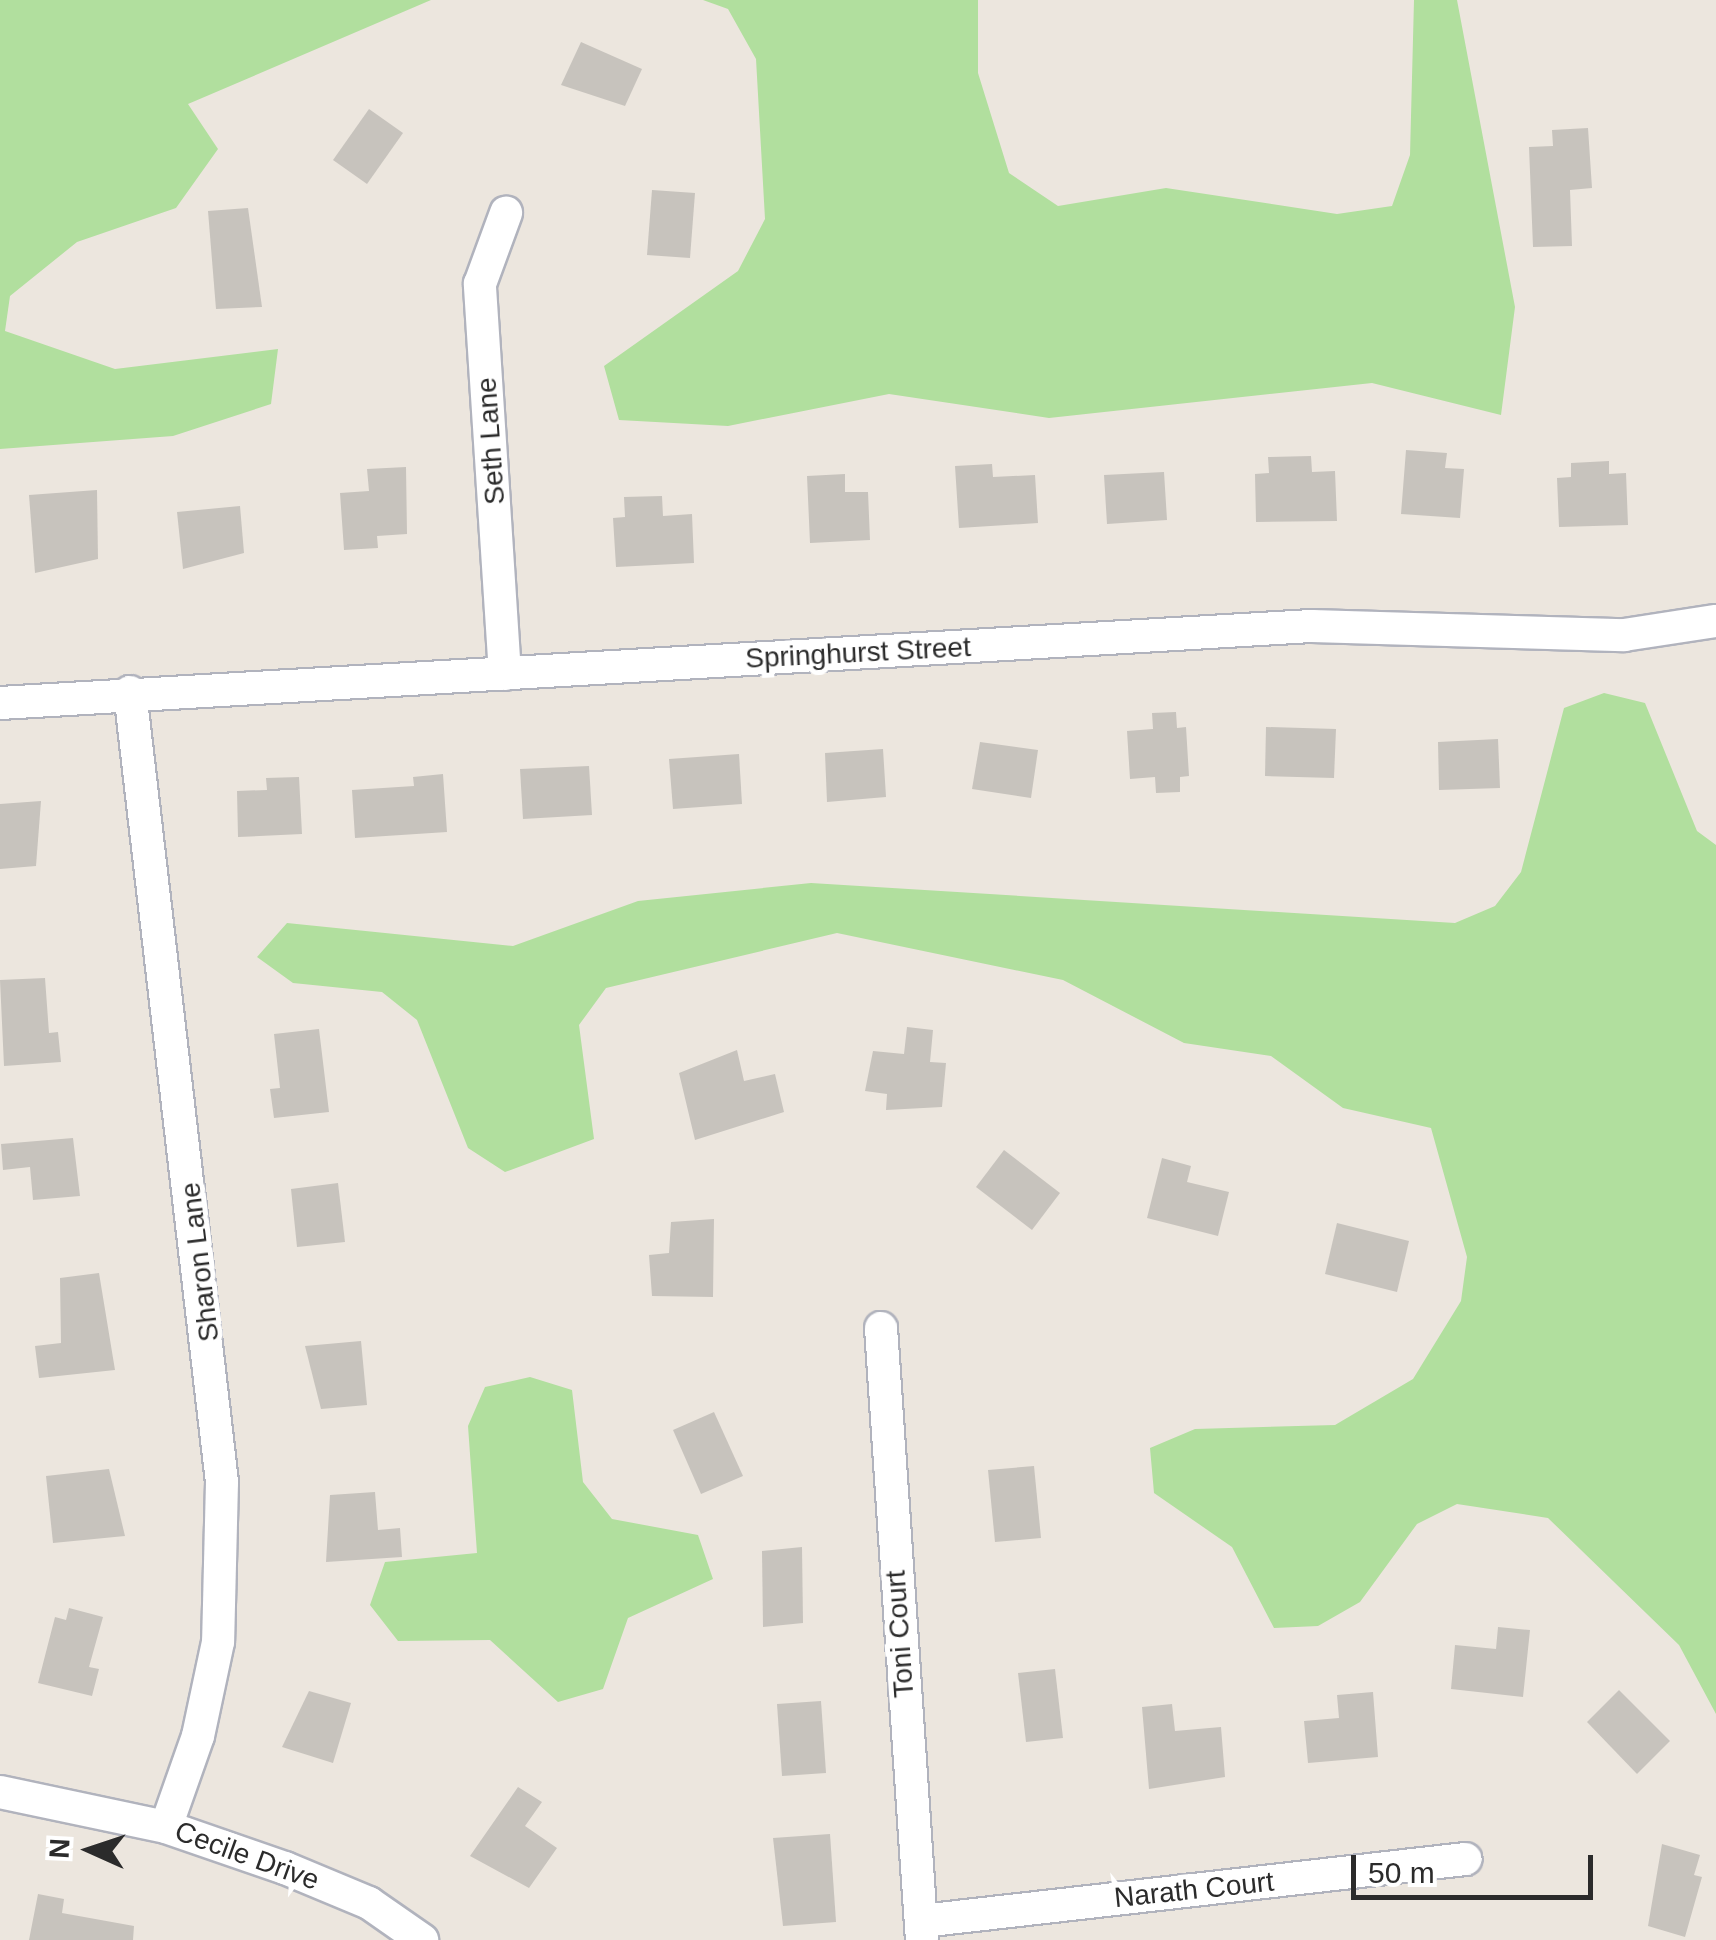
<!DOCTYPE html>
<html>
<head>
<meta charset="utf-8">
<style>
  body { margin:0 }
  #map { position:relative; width:1716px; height:1940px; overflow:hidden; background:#ece6de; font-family:Helvetica,sans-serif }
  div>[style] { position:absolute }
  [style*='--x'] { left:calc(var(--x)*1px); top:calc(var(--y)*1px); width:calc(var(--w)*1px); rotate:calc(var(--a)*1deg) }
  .green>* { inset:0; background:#b1df9e }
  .building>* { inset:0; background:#c7c3bd }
  .roads { filter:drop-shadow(2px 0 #b1b3bd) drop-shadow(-2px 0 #b1b3bd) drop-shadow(0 2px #b1b3bd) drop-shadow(0 -2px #b1b3bd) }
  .street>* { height:32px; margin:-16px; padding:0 16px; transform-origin:16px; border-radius:16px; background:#fff }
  span { translate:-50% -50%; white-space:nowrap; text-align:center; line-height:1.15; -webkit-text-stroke:10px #fff; paint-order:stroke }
  .street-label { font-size:28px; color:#2b2b2b }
  .north { position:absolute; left:40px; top:1800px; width:100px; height:100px; -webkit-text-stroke:8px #fff; paint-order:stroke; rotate:273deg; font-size:28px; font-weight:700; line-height:40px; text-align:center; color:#2b2b2b }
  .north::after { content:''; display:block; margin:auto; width:35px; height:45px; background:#2b2b2b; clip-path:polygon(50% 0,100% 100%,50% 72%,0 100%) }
  .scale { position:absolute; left:1351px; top:1855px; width:242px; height:45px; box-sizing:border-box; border:5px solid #2b2b2b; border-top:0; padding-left:12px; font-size:30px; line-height:35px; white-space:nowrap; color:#2b2b2b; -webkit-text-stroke:8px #fff; paint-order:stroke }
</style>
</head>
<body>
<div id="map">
  <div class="green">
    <div style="clip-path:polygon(0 0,431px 0,188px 104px,218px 149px,176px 208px,77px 242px,10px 296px,5px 331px,115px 369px,278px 349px,271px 404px,173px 436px,0 449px)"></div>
    <div style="clip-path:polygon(703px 0,978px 0,978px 73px,1009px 173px,1058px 206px,1166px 188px,1337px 214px,1392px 206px,1410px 155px,1414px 0,1457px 0,1515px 307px,1501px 415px,1372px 383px,1049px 418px,889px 394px,728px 426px,619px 420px,604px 366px,738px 271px,765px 219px,756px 59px,728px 9px)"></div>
    <div style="clip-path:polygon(1604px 693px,1645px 703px,1697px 831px,1716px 845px,1716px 1714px,1679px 1645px,1548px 1518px,1457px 1504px,1417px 1524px,1360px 1602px,1318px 1626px,1274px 1628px,1232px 1547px,1154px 1493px,1150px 1448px,1195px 1429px,1335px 1425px,1413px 1379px,1461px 1301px,1467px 1257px,1431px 1128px,1343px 1108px,1271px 1056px,1184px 1043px,1063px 980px,837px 933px,606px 988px,579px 1025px,594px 1139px,505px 1172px,468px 1148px,417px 1020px,382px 992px,293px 983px,257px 957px,287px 923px,513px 946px,638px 901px,811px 883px,1455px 923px,1495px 906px,1521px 872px,1564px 708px)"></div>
    <div style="clip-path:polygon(530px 1377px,572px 1390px,583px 1482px,612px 1519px,698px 1535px,713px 1579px,628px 1618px,603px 1689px,558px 1702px,490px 1640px,398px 1641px,370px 1605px,385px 1562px,477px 1553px,468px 1426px,485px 1387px)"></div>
  </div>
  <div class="building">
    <div style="clip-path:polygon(581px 42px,642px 69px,625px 106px,561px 85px)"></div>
    <div style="clip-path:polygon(369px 109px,403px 133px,367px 184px,333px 160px)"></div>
    <div style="clip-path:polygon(1588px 128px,1592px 188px,1570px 190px,1572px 246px,1533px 247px,1529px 147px,1553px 146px,1552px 130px)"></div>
    <div style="clip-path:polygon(652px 190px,695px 193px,690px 258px,647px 255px)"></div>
    <div style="clip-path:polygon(248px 208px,262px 307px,216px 309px,208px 211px)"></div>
    <div style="clip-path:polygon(1406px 450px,1447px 453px,1445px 468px,1464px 469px,1460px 518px,1401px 514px)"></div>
    <div style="clip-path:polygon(1311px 456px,1312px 472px,1335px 471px,1337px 521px,1256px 522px,1255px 474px,1269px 473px,1268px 457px)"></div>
    <div style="clip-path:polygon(1609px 461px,1609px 474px,1626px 473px,1628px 525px,1559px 527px,1557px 478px,1571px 477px,1571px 463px)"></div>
    <div style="clip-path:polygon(992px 464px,993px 477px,1035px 475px,1038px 523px,959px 528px,955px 466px)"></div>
    <div style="clip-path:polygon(406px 467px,407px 534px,377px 536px,378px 548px,344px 550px,340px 493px,369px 491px,367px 469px)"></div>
    <div style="clip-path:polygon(1164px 472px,1167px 520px,1107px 524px,1104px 475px)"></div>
    <div style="clip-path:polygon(845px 474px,845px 492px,868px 492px,870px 540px,810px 543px,807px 476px)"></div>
    <div style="clip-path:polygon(97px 490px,98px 559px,35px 573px,29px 495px)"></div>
    <div style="clip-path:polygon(662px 496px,663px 516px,692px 514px,694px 563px,616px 567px,613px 518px,625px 517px,624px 497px)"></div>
    <div style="clip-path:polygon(240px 506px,244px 553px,183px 569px,177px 512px)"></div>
    <div style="clip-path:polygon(1176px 712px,1177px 728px,1186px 727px,1189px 776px,1180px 777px,1180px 792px,1156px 793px,1155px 777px,1130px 779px,1127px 731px,1153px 729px,1152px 713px)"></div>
    <div style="clip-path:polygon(1266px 727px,1336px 729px,1334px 778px,1265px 776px)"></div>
    <div style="clip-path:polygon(1498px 739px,1500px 788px,1439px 790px,1438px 742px)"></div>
    <div style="clip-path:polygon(980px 742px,1038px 750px,1031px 798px,972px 789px)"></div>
    <div style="clip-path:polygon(883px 749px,886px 797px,827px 802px,825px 753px)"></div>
    <div style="clip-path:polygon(739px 754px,742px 804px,673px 809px,669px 759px)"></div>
    <div style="clip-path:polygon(589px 766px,592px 815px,523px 819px,520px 769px)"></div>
    <div style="clip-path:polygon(443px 774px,447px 832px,355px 838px,352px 790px,414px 786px,413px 777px)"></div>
    <div style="clip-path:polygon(299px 777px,302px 834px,238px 837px,237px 791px,267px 790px,266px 778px)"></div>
    <div style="clip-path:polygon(41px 801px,36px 866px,0 869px,0 804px)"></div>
    <div style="clip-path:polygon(45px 978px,49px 1033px,58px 1032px,61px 1062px,4px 1066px,0 980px)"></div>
    <div style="clip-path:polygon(907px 1027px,933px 1030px,930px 1062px,946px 1063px,942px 1107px,886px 1110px,887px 1094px,865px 1091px,873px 1051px,904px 1054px)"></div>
    <div style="clip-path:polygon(319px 1029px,329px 1112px,274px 1118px,270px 1089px,280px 1088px,274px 1034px)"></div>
    <div style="clip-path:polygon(737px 1050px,744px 1081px,775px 1074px,784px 1112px,695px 1140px,679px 1073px)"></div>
    <div style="clip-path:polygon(73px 1138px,80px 1196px,33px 1200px,30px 1167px,3px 1170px,1px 1144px)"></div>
    <div style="clip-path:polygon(1004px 1150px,1060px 1193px,1032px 1230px,976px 1187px)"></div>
    <div style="clip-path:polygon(1162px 1158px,1191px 1166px,1187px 1182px,1229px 1192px,1218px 1236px,1147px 1218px)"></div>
    <div style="clip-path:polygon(338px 1183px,345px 1242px,297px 1247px,291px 1189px)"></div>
    <div style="clip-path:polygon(714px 1219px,713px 1297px,652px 1296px,649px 1255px,669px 1253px,671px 1222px)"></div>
    <div style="clip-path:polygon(1337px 1223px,1409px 1241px,1397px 1292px,1325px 1274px)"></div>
    <div style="clip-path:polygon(99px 1273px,115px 1370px,39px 1378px,35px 1346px,61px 1343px,60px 1278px)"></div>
    <div style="clip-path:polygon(361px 1341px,367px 1405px,321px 1409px,305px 1346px)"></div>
    <div style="clip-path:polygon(714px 1412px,743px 1476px,701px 1494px,673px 1430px)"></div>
    <div style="clip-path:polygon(1034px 1466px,1041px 1538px,995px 1542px,988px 1470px)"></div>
    <div style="clip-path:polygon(109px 1469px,125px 1536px,53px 1543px,46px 1476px)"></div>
    <div style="clip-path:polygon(375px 1492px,378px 1530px,400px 1528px,402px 1557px,326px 1562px,330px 1495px)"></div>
    <div style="clip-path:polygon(802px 1547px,803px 1623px,763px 1627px,762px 1551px)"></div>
    <div style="clip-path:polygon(69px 1608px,103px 1617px,89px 1667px,99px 1669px,92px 1696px,38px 1683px,55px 1617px,66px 1620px)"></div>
    <div style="clip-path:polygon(1498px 1627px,1530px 1630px,1523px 1697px,1451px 1689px,1455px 1645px,1496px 1649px)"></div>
    <div style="clip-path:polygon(1055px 1669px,1063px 1738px,1026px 1742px,1018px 1673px)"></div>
    <div style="clip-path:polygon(1619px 1690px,1670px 1741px,1637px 1774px,1587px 1722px)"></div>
    <div style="clip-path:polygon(309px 1691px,351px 1703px,333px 1763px,282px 1747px)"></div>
    <div style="clip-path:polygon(1373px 1692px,1378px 1757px,1308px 1763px,1304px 1721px,1339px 1718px,1337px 1695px)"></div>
    <div style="clip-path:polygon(821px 1701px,826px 1773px,782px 1776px,777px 1704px)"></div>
    <div style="clip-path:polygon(1172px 1704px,1175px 1731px,1221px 1727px,1225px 1777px,1149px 1789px,1142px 1707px)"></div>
    <div style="clip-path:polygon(518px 1787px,542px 1802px,525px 1826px,557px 1848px,529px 1888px,470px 1856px)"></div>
    <div style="clip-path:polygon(830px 1834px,836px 1922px,783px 1926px,773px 1838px)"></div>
    <div style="clip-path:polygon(1662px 1844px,1700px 1855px,1694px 1875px,1702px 1877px,1685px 1937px,1648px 1926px)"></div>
    <div style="clip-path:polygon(38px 1894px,64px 1899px,62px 1913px,134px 1926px,133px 1940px,29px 1940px)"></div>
  </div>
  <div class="roads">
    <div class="street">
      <div style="--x:505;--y:674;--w:391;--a:-93.7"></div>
      <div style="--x:480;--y:284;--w:76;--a:-69.9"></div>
      <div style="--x:130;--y:692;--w:795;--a:83.36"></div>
      <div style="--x:222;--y:1482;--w:160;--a:91.4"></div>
      <div style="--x:218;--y:1642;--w:96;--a:102"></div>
      <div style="--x:198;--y:1736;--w:96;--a:109.4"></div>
      <div style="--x:0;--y:703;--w:1314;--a:-3.36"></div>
      <div style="--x:1312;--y:626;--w:312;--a:1.7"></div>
      <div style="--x:1624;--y:635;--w:93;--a:-8.7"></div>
      <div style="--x:881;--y:1328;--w:613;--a:86.17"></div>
      <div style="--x:0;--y:1792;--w:170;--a:11.9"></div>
      <div style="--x:166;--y:1827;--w:126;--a:19"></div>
      <div style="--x:285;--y:1868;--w:91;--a:22.6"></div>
      <div style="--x:369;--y:1903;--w:65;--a:34.9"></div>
      <div style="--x:922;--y:1921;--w:547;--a:-6.51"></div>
    </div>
  </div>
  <div class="street-label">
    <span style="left:491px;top:441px;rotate:-94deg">Seth Lane</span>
    <span style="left:858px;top:653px;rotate:-3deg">Springhurst Street</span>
    <span style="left:200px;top:1262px;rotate:-97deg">Sharon Lane</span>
    <span style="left:900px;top:1634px;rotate:-94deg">Toni Court</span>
    <span style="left:247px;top:1856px;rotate:20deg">Cecile Drive</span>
    <span style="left:1194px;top:1890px;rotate:-6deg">Narath Court</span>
  </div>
  <div class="north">N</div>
  <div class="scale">50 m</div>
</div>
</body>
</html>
